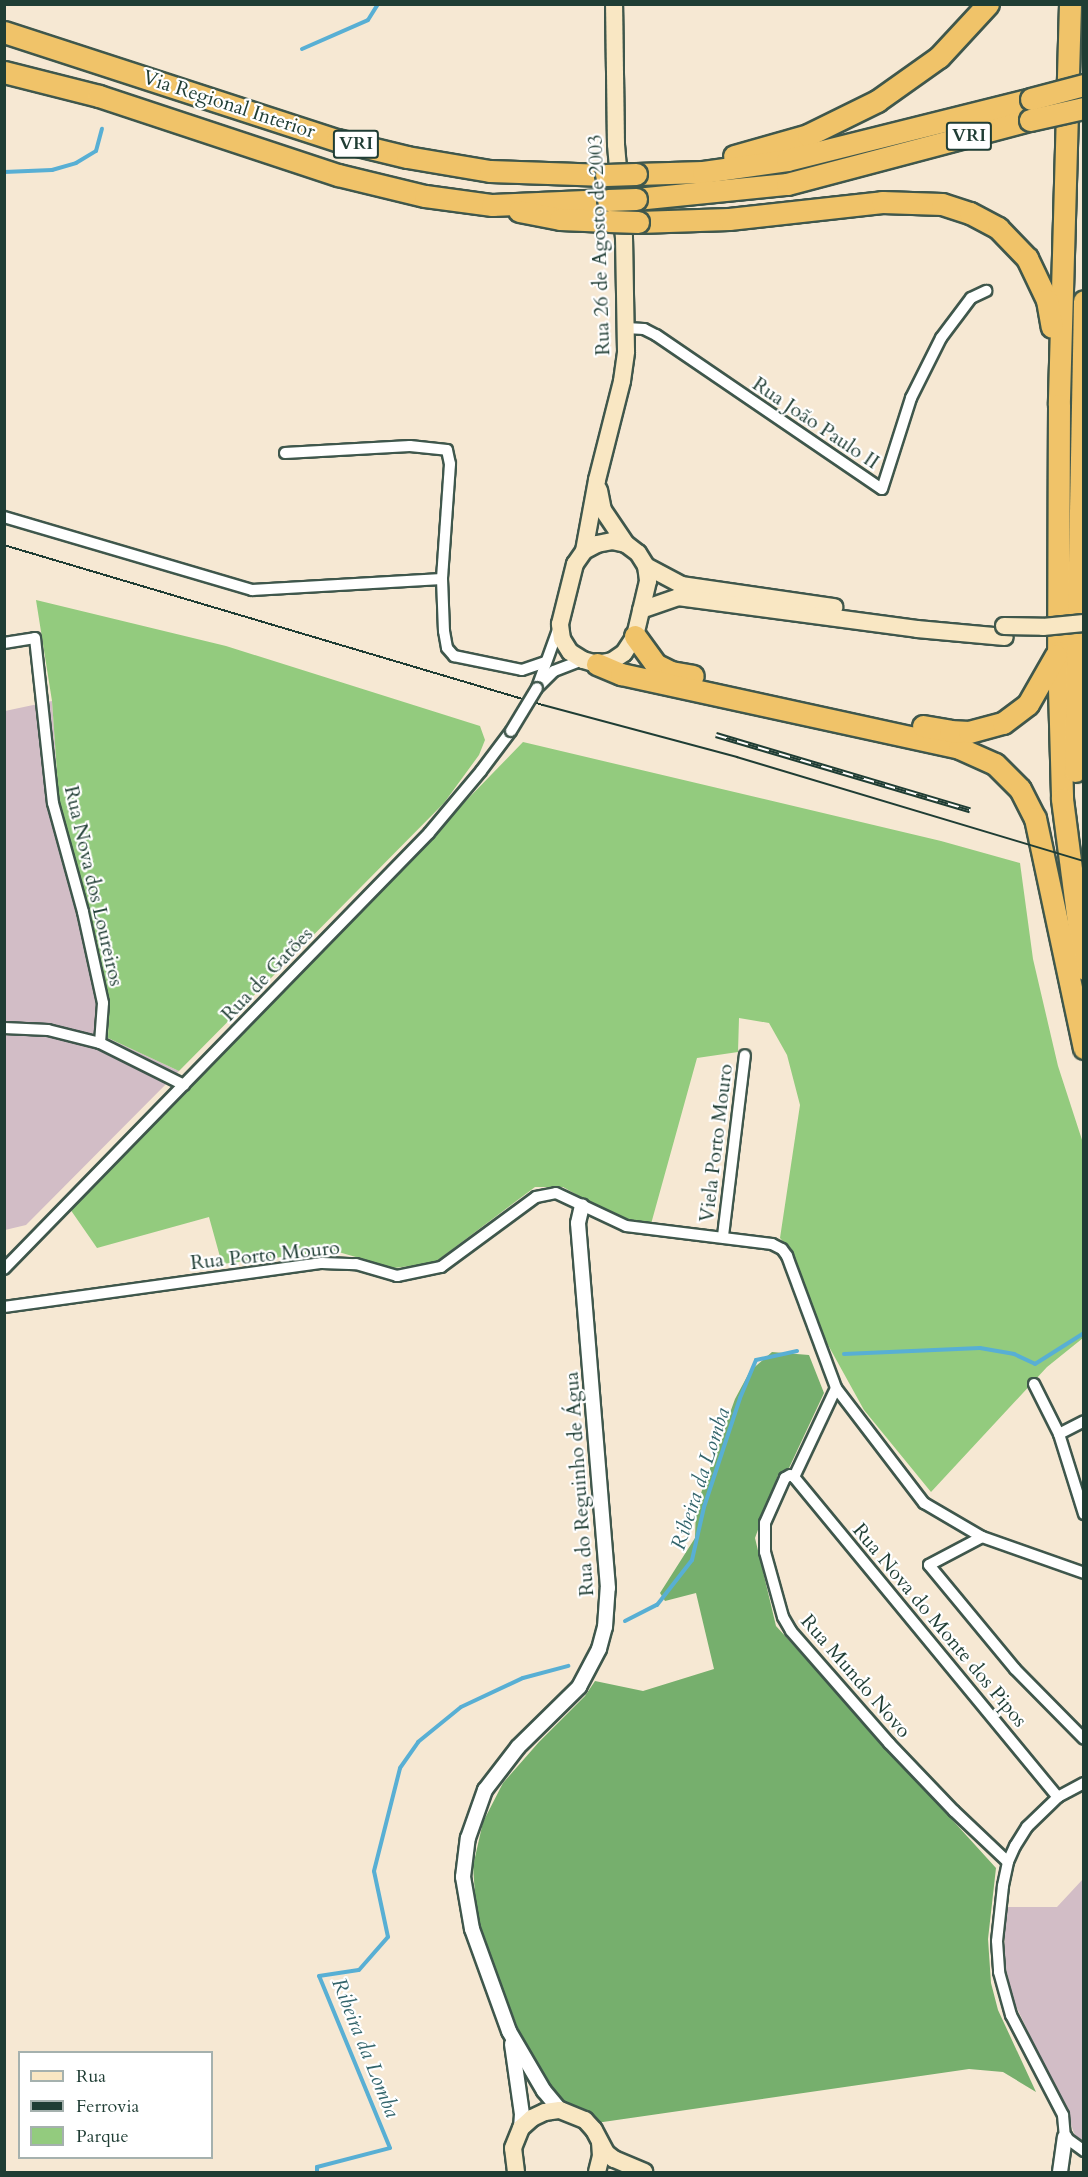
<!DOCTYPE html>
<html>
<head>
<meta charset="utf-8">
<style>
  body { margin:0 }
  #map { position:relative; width:1088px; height:2177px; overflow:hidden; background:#f6e8d3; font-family:Cardo,serif }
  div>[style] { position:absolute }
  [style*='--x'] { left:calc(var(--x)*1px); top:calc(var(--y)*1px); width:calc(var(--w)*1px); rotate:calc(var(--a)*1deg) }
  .industrial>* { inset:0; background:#d2bdc6 }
  .green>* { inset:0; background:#93cb7e }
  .forest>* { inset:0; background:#76af6d }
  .stream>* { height:4px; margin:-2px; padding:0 2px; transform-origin:2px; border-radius:2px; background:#58afd4 }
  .roads { filter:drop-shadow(2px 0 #3f574c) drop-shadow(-2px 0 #3f574c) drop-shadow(0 2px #3f574c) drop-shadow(0 -2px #3f574c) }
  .minor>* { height:10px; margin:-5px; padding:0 5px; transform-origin:5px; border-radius:5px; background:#fff }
  .tertiary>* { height:14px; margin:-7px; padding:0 7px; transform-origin:7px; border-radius:7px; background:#fff }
  .secondary>* { height:16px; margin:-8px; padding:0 8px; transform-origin:8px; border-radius:8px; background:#f9e7c3 }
  .motorway>* { height:21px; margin:-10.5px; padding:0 10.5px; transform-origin:10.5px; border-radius:10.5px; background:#f0c369 }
  .tram>* { height:1.5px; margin:-0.75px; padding:0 0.75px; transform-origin:0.75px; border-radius:0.75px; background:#1f3d34 }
  .rail>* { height:6px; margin-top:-3px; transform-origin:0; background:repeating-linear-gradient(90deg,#fff 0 11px,#1f3d34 0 22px); box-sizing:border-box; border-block:2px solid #1f3d34 }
  .bridges { filter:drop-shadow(2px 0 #3f574c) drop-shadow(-2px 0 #3f574c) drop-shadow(0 2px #3f574c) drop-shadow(0 -2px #3f574c) }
  .minor-bridge>* { height:10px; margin:-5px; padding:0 5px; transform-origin:5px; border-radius:5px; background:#fff }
  .secondary-bridge>* { height:16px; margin:-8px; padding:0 8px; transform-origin:8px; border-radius:8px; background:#f9e7c3 }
  .motorway-bridge>* { height:21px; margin:-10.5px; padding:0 10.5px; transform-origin:10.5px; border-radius:10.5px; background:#f0c369 }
  span { translate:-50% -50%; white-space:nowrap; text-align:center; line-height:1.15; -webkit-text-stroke:4.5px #fff; paint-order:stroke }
  .shield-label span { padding:2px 4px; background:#fff; border:2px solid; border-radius:4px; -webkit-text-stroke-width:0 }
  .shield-label { font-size:18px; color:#1f3d34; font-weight:700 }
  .street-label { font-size:20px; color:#1f3d34 }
  .water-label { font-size:21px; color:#33656c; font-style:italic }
  .frame { position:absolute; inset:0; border:6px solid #1f3d34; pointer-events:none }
  .legend { position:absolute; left:18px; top:2051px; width:195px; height:108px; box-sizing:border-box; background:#fff; border:2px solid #a5b1ae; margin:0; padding:8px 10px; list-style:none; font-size:18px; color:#1f3d34 }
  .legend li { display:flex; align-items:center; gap:12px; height:30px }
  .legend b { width:30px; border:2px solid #a5b1ae }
</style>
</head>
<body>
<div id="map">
  <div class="industrial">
    <div style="clip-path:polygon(52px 701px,59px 801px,84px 899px,88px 905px,97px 960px,109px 1001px,108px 1038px,179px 1071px,26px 1225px,5px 1230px,5px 711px)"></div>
    <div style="clip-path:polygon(1083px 1879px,1083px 2145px,1076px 2139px,1067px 2113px,1014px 2002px,1004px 1961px,1006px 1907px,1057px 1907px)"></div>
  </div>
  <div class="green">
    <div style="clip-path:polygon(36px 600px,226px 646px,480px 726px,485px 740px,479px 755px,444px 803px,179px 1071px,108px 1038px,109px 1001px,97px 960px,88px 905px,84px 899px,66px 842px,59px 801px,52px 701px)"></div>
    <div style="clip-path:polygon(523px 742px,941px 841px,1020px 863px,1033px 959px,1058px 1066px,1083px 1143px,1083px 1338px,1047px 1367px,931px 1492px,864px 1410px,822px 1334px,793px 1253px,780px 1238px,800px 1105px,787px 1055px,769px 1023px,739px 1018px,738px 1052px,697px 1058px,651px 1224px,624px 1221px,563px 1187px,535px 1187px,434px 1263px,394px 1268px,335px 1251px,222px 1264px,209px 1217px,97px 1248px,70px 1209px)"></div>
  </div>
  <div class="forest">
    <div style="clip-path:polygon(772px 1352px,809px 1355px,824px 1393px,789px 1468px,778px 1475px,755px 1538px,776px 1626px,996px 1868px,988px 1939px,991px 1983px,998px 2010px,1036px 2092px,1003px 2072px,969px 2069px,596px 2123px,590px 2116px,550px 2092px,530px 2059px,477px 1923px,473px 1866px,483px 1822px,503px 1783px,539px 1742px,585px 1696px,595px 1681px,643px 1691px,714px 1669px,696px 1593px,665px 1601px,660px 1593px,695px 1538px,696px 1507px,735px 1399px,750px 1371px)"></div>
  </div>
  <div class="stream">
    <div style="--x:302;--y:49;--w:72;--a:-23.7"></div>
    <div style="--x:368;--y:20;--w:19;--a:-58"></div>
    <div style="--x:4;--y:172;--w:48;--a:-2.4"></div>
    <div style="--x:52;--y:170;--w:25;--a:-16"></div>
    <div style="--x:76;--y:163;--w:23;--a:-31"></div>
    <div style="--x:96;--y:151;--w:23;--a:-75"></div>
    <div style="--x:844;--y:1354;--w:136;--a:-2.5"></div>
    <div style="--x:980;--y:1348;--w:35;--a:10"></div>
    <div style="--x:1014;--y:1354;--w:23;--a:25"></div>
    <div style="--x:1035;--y:1364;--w:58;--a:-32.3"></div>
    <div style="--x:625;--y:1621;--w:36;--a:-27"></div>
    <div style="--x:657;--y:1605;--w:57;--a:-52.1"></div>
    <div style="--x:692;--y:1560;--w:54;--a:-77.2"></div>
    <div style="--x:704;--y:1507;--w:115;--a:-71.7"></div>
    <div style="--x:740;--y:1398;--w:41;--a:-67.2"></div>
    <div style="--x:756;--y:1360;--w:42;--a:-12.4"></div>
    <div style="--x:317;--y:2172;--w:5;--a:-90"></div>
    <div style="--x:317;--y:2167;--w:75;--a:-14.6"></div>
    <div style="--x:390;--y:2148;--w:186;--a:-112.4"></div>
    <div style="--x:319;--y:1976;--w:40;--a:-8.5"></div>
    <div style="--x:359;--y:1970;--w:44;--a:-48.7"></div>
    <div style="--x:388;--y:1937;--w:67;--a:-102"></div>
    <div style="--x:374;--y:1871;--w:106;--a:-75.8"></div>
    <div style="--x:400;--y:1768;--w:32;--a:-55"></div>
    <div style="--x:418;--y:1742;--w:55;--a:-39.1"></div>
    <div style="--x:461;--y:1707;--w:68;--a:-25.1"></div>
    <div style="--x:523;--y:1678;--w:47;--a:-14.9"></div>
  </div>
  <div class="roads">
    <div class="minor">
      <div style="--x:626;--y:328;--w:18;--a:3"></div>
      <div style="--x:644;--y:329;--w:13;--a:27"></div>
      <div style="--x:656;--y:335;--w:273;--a:34.3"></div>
      <div style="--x:882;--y:489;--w:96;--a:-72.3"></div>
      <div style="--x:911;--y:398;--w:67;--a:-63.4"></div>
      <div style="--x:941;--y:338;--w:50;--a:-53.1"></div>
      <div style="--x:971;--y:298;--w:17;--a:-25"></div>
      <div style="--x:285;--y:453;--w:125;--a:-3.2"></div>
      <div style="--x:410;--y:446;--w:37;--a:6"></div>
      <div style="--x:447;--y:450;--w:14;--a:78"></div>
      <div style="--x:450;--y:464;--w:115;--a:94"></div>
      <div style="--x:4;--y:517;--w:259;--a:16.4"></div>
      <div style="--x:252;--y:590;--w:190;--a:-3.3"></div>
      <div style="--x:442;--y:579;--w:52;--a:87.8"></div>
      <div style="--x:444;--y:631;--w:17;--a:80"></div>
      <div style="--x:447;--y:648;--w:11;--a:49"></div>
      <div style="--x:454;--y:656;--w:69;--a:11.6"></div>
      <div style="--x:522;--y:670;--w:24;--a:-19"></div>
      <div style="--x:4;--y:643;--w:31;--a:-9"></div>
      <div style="--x:35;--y:638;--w:166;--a:83.8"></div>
      <div style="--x:53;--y:803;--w:113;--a:74.6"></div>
      <div style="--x:83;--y:912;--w:93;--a:77.6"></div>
      <div style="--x:103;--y:1003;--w:40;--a:94.3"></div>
      <div style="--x:100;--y:1043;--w:94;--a:26.6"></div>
      <div style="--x:539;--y:686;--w:21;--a:-45"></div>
      <div style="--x:554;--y:671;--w:31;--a:-21"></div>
      <div style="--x:537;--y:688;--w:65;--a:-70.2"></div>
      <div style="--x:4;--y:1028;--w:44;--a:2.6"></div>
      <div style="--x:48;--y:1030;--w:54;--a:14"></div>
      <div style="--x:723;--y:1236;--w:182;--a:-83.1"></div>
      <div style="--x:4;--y:1269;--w:609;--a:-45.73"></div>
      <div style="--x:429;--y:833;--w:81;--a:-50"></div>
      <div style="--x:481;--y:771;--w:50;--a:-53.1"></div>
      <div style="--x:4;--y:1307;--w:321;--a:-7.9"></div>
      <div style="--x:322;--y:1263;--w:34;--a:2"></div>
      <div style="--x:356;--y:1264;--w:43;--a:16.3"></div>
      <div style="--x:397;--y:1276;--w:45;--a:-11.6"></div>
      <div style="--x:441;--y:1267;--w:118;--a:-36.4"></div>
      <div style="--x:536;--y:1197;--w:20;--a:-11"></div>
      <div style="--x:556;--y:1193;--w:77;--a:25.2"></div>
      <div style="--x:626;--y:1226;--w:147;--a:7"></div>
      <div style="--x:772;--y:1244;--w:11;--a:27"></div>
      <div style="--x:782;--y:1249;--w:9;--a:54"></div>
      <div style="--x:787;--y:1256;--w:141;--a:69.6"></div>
      <div style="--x:836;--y:1388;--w:145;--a:52.6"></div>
      <div style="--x:924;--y:1503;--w:67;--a:30.4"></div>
      <div style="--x:982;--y:1537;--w:108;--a:19.4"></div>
      <div style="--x:1034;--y:1384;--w:56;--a:63.4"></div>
      <div style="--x:1059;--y:1434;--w:84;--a:72.6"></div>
      <div style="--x:1059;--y:1434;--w:28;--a:-27"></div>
      <div style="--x:794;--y:1477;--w:4;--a:-153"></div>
      <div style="--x:790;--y:1475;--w:6;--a:149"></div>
      <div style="--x:785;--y:1478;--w:49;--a:114"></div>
      <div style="--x:765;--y:1523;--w:29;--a:90"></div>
      <div style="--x:765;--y:1552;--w:67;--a:74.5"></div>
      <div style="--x:783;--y:1617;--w:16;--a:60"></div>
      <div style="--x:791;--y:1631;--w:149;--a:48.8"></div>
      <div style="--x:889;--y:1743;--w:94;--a:46.3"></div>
      <div style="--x:954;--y:1811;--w:74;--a:43.4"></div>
      <div style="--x:794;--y:1477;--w:415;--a:50.5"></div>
      <div style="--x:794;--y:1477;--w:98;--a:-64.7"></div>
      <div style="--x:982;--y:1537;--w:60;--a:152.2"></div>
      <div style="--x:929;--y:1565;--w:135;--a:50.4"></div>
      <div style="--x:1015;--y:1669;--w:98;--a:45.4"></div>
      <div style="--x:1084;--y:1783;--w:30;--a:152"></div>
      <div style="--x:1058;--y:1797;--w:43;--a:135.9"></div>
      <div style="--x:1027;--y:1827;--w:22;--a:122"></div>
      <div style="--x:1015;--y:1846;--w:17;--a:114"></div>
      <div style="--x:1008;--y:1862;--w:25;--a:102"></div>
      <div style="--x:1003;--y:1886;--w:55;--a:96.2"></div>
      <div style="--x:997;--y:1941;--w:31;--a:86"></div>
      <div style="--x:999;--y:1972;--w:45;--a:74.4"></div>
      <div style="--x:1011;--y:2015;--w:113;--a:62.5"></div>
      <div style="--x:1063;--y:2115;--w:22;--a:85"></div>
      <div style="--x:1065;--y:2137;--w:24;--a:36"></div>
    </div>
    <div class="tertiary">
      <div style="--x:512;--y:2044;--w:71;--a:81.9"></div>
      <div style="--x:522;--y:2114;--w:14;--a:94"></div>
      <div style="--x:560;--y:2110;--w:25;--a:-130"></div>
      <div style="--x:544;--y:2091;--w:69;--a:-120.3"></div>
      <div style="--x:509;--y:2031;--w:109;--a:-109.9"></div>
      <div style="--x:472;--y:1929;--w:53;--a:-99.8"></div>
      <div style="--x:463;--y:1877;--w:39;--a:-83"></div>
      <div style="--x:468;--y:1838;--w:51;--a:-70.5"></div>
      <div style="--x:485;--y:1790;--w:54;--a:-52.5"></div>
      <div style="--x:518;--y:1747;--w:86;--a:-44.5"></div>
      <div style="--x:579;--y:1687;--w:43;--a:-62.2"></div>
      <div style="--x:599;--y:1649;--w:23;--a:-75"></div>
      <div style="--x:605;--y:1627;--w:39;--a:-86"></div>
      <div style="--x:608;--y:1588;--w:366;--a:-94.7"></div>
      <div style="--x:578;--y:1223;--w:17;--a:-77"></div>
      <div style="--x:1060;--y:2172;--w:35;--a:-82"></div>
    </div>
    <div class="secondary">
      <div style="--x:599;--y:490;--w:20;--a:79"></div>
      <div style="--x:603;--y:510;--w:41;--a:55.9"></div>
      <div style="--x:612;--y:541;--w:14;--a:12"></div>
      <div style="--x:626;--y:544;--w:15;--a:37"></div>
      <div style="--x:638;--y:553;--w:15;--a:58"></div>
      <div style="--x:646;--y:566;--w:15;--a:82"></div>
      <div style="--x:648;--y:581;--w:57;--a:103.3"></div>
      <div style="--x:635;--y:636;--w:20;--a:123"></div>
      <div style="--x:624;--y:653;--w:14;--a:146"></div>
      <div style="--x:612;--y:661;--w:15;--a:169"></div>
      <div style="--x:597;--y:664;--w:15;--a:-164"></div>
      <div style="--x:583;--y:660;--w:15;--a:-148"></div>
      <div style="--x:570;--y:652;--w:15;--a:-122"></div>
      <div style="--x:562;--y:639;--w:15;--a:-98"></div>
      <div style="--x:560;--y:624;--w:62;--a:-76"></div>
      <div style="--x:575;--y:564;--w:16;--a:-55"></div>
      <div style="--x:584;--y:551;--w:15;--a:-28"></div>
      <div style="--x:597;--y:544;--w:15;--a:-11"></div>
      <div style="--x:584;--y:551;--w:72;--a:-79.6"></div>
      <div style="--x:597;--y:480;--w:102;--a:-75.8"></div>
      <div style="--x:622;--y:381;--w:30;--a:-82"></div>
      <div style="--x:626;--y:351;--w:113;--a:-91"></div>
      <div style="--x:624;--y:238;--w:94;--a:-94.9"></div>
      <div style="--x:616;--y:144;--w:140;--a:-90.8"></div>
      <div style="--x:646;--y:566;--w:40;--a:28"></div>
      <div style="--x:681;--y:585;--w:155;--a:8.2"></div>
      <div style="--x:641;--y:610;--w:39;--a:-19"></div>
      <div style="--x:678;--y:597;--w:241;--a:7.6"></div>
      <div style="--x:917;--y:629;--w:88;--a:5.2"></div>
      <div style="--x:516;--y:2172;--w:24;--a:-97"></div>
      <div style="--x:513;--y:2148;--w:22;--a:-68"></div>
      <div style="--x:521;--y:2128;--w:15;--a:-42"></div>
      <div style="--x:532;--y:2118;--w:14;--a:-25"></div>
      <div style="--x:545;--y:2112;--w:15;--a:-8"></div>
      <div style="--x:560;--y:2110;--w:27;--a:22"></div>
      <div style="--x:585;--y:2120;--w:13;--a:48"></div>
      <div style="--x:594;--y:2130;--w:26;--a:62"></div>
      <div style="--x:606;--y:2153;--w:10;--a:37"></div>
      <div style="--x:614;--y:2159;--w:33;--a:23"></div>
      <div style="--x:597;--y:2172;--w:16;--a:-76"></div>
      <div style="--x:601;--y:2156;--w:13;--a:-94"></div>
    </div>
    <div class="motorway">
      <div style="--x:1070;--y:4;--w:401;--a:91.6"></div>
      <div style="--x:1059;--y:405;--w:247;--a:90.2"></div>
      <div style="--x:1058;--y:652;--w:147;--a:88.4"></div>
      <div style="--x:1062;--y:799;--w:171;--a:82.6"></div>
      <div style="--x:4;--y:32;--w:350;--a:18"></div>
      <div style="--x:337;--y:140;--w:72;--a:13.7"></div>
      <div style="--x:407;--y:157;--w:84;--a:9.6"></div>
      <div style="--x:490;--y:171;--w:116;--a:2"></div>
      <div style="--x:4;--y:72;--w:98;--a:14.2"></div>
      <div style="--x:99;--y:96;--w:252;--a:18.3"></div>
      <div style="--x:338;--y:175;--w:89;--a:13.6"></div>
      <div style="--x:425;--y:196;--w:68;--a:7.7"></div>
      <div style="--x:492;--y:205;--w:116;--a:-2.5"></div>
      <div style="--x:734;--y:156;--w:77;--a:-15.8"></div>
      <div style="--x:808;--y:135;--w:77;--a:-26.2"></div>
      <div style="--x:877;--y:101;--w:76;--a:-35.4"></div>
      <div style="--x:939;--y:57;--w:72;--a:-47.2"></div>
      <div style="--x:636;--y:174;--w:67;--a:-1.7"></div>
      <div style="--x:703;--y:172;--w:85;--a:-8.1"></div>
      <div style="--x:787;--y:160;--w:252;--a:-14"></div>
      <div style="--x:636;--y:199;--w:152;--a:-5.7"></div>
      <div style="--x:787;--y:184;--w:251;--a:-14.8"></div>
      <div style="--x:519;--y:211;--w:42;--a:11"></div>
      <div style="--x:560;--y:219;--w:49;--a:2.3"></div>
      <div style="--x:638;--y:222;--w:91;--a:-1.9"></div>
      <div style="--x:729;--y:219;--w:154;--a:-6.3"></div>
      <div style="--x:882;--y:202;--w:60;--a:1.9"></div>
      <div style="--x:942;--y:204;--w:29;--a:18"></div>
      <div style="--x:970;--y:213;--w:32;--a:28"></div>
      <div style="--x:998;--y:228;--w:42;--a:46"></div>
      <div style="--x:1027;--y:258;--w:47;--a:64.5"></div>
      <div style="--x:1047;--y:300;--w:27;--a:80"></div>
      <div style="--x:635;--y:636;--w:34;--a:54"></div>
      <div style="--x:655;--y:664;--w:18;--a:27"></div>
      <div style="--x:671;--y:672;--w:22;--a:10"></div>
      <div style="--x:597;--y:664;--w:26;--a:23"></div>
      <div style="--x:621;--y:674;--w:346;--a:12.3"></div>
      <div style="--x:959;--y:748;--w:39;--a:24"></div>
      <div style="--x:995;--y:764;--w:35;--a:45"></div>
      <div style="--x:1020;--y:789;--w:33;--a:63"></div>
      <div style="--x:1035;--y:818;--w:235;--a:78"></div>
      <div style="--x:923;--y:726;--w:27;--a:10"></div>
      <div style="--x:950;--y:731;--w:19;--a:3"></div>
      <div style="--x:969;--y:732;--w:35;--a:-15"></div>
      <div style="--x:1003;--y:723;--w:31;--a:-37"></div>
      <div style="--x:1028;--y:704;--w:56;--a:-60.3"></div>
      <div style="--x:1075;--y:771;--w:470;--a:-88.9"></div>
    </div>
  </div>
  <div class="tram">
    <div style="--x:4;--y:545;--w:562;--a:16.53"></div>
    <div style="--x:543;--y:705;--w:201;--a:15"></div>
    <div style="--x:737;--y:757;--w:362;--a:16.7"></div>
  </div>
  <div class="rail">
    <div style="--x:716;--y:735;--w:265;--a:16.5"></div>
  </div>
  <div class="bridges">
    <div class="minor-bridge">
      <div style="--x:511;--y:731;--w:50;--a:-58.8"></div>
    </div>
    <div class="secondary-bridge">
      <div style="--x:1004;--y:626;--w:39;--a:1"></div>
      <div style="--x:1043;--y:627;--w:41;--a:-5.6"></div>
    </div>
    <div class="motorway-bridge">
      <div style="--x:1031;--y:99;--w:55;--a:-14.8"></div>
      <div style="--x:1030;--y:120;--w:55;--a:-12.5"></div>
      <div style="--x:606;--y:175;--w:30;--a:-2"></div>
      <div style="--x:608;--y:200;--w:28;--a:-2"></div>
      <div style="--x:609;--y:221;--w:29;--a:2"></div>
    </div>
  </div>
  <div class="shield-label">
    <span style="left:969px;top:136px">VRI</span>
    <span style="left:356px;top:144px">VRI</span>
  </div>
  <div class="street-label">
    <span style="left:229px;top:104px;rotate:18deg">Via Regional Interior</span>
    <span style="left:599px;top:245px;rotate:-92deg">Rua 26 de Agosto de 2003</span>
    <span style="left:816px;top:423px;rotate:34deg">Rua João Paulo II</span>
    <span style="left:94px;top:886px;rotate:77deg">Rua Nova dos Loureiros</span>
    <span style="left:267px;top:974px;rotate:-46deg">Rua de Gatões</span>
    <span style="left:716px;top:1143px;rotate:-83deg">Viela Porto Mouro</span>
    <span style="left:265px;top:1255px;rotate:-6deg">Rua Porto Mouro</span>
    <span style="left:579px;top:1484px;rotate:-94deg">Rua do Reguinho de Água</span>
    <span style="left:940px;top:1625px;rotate:50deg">Rua Nova do Monte dos Pipos</span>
    <span style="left:856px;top:1676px;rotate:49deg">Rua Mundo Novo</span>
  </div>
  <div class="water-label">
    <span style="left:701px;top:1479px;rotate:-72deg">Ribeira da Lomba</span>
    <span style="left:365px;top:2048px;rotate:68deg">Ribeira da Lomba</span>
  </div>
  <div class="frame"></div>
  <ul class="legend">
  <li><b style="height:8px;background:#f9e7c3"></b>Rua</li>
  <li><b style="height:8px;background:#1f3d34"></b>Ferrovia</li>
  <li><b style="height:16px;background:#93cb7e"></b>Parque</li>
  </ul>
</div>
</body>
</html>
